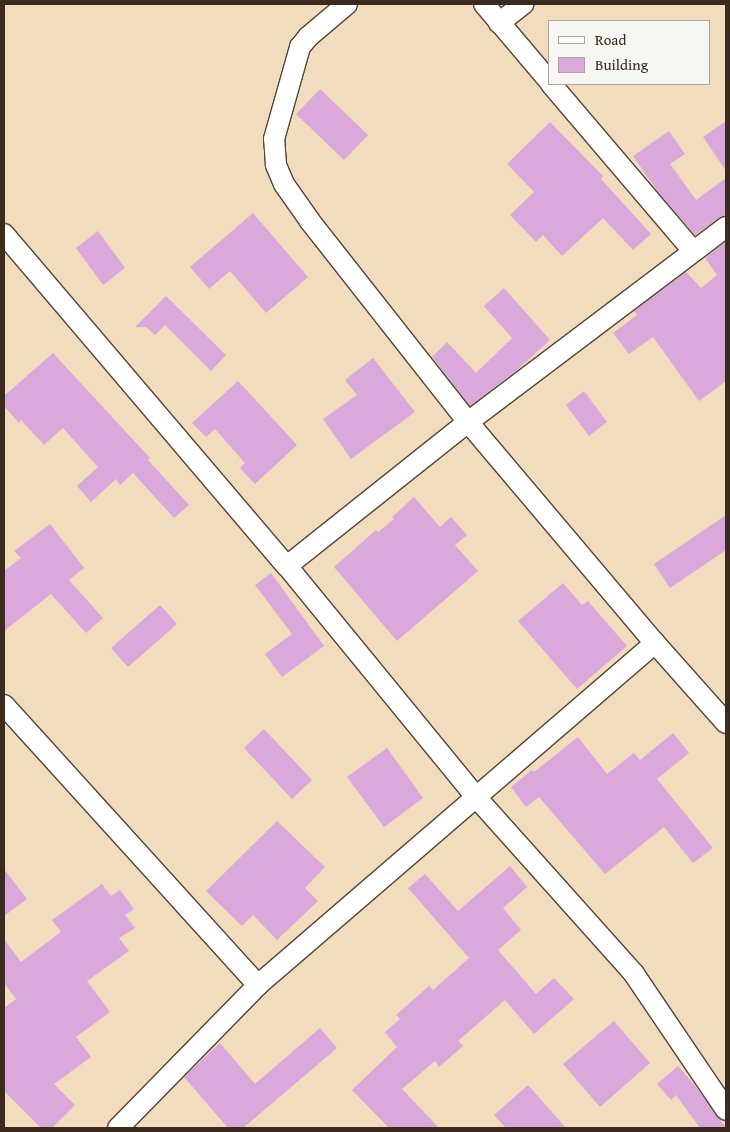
<!DOCTYPE html>
<html>
<head>
<meta charset="utf-8">
<style>
  body { margin:0 }
  #map { position:relative; width:730px; height:1132px; overflow:hidden; background:#f1dcbe; font-family:"Gentium Book Plus",serif }
  div>[style] { position:absolute }
  [style*='--x'] { left:calc(var(--x)*1px); top:calc(var(--y)*1px); width:calc(var(--w)*1px); rotate:calc(var(--a)*1deg) }
  .building>* { inset:0; background:#daa8da }
  .roads { filter:drop-shadow(1px 0 #564536) drop-shadow(-1px 0 #564536) drop-shadow(0 1px #564536) drop-shadow(0 -1px #564536) }
  .street>* { height:20px; margin:-10px; padding:0 10px; transform-origin:10px; border-radius:10px; background:#fff }
  span { translate:-50% -50%; white-space:nowrap; text-align:center; line-height:1.15; -webkit-text-stroke:5px #f6f6f2; paint-order:stroke }
  .frame { position:absolute; inset:0; border:5px solid #3b2a1e; pointer-events:none }
  .legend { position:absolute; left:548px; top:20px; width:162px; height:65px; box-sizing:border-box; background:#f6f6f2; border:1px solid #aba49d; margin:0; padding:6px 9px; list-style:none; font-size:15px; color:#3b2a1e }
  .legend li { display:flex; align-items:center; gap:10px; height:25px }
  .legend b { width:25px; border:1px solid #aba49d }
</style>
</head>
<body>
<div id="map">
  <div class="building">
    <div style="clip-path:polygon(320px 89px,368px 135px,344px 160px,296px 114px)"></div>
    <div style="clip-path:polygon(726px 121px,726px 171px,703px 137px)"></div>
    <div style="clip-path:polygon(550px 122px,603px 176px,601px 179px,651px 234px,633px 250px,603px 218px,562px 256px,543px 235px,536px 242px,510px 215px,534px 192px,507px 164px)"></div>
    <div style="clip-path:polygon(669px 131px,685px 154px,670px 164px,696px 200px,726px 178px,726px 215px,719px 218px,695px 235px,658px 192px,633px 156px)"></div>
    <div style="clip-path:polygon(253px 213px,308px 277px,266px 313px,230px 271px,209px 289px,190px 267px)"></div>
    <div style="clip-path:polygon(98px 231px,125px 268px,103px 285px,76px 248px)"></div>
    <div style="clip-path:polygon(726px 242px,726px 381px,699px 401px,653px 337px,629px 354px,613px 333px,637px 315px,634px 311px,686px 272px,701px 288px,717px 275px,705px 258px)"></div>
    <div style="clip-path:polygon(504px 288px,550px 340px,517px 370px,470px 406px,432px 357px,447px 342px,476px 373px,512px 338px,484px 306px)"></div>
    <div style="clip-path:polygon(166px 296px,226px 355px,211px 371px,165px 325px,155px 335px,146px 327px,135px 327px)"></div>
    <div style="clip-path:polygon(53px 353px,150px 458px,148px 460px,189px 505px,174px 518px,133px 473px,120px 485px,116px 479px,91px 502px,77px 486px,98px 467px,63px 428px,44px 445px,21px 420px,19px 423px,4px 406px,4px 396px)"></div>
    <div style="clip-path:polygon(373px 358px,415px 412px,351px 459px,323px 419px,357px 395px,345px 380px)"></div>
    <div style="clip-path:polygon(238px 381px,297px 445px,255px 484px,240px 468px,245px 463px,215px 429px,206px 437px,192px 423px)"></div>
    <div style="clip-path:polygon(584px 391px,607px 422px,589px 436px,566px 405px)"></div>
    <div style="clip-path:polygon(414px 497px,440px 527px,451px 517px,467px 535px,455px 545px,478px 571px,397px 641px,334px 567px,376px 530px,378px 532px,394px 519px,392px 517px)"></div>
    <div style="clip-path:polygon(726px 515px,726px 550px,670px 588px,654px 564px)"></div>
    <div style="clip-path:polygon(50px 524px,84px 568px,69px 580px,103px 618px,86px 633px,51px 594px,4px 631px,4px 571px,21px 558px,14px 551px)"></div>
    <div style="clip-path:polygon(271px 573px,324px 646px,282px 677px,265px 654px,292px 634px,255px 585px)"></div>
    <div style="clip-path:polygon(563px 583px,582px 605px,588px 601px,627px 646px,577px 689px,518px 621px)"></div>
    <div style="clip-path:polygon(160px 605px,177px 624px,128px 667px,111px 648px)"></div>
    <div style="clip-path:polygon(264px 729px,312px 780px,292px 799px,244px 748px)"></div>
    <div style="clip-path:polygon(673px 733px,689px 753px,657px 779px,713px 848px,693px 863px,664px 827px,605px 874px,539px 797px,526px 807px,511px 787px,532px 770px,534px 772px,578px 737px,607px 774px,634px 753px,640px 760px)"></div>
    <div style="clip-path:polygon(387px 748px,423px 798px,384px 827px,347px 777px)"></div>
    <div style="clip-path:polygon(277px 821px,325px 867px,305px 888px,318px 901px,277px 940px,253px 915px,242px 926px,206px 891px)"></div>
    <div style="clip-path:polygon(510px 866px,527px 887px,503px 908px,521px 930px,498px 950px,536px 994px,554px 978px,574px 999px,534px 1034px,505px 1000px,458px 1041px,463px 1046px,439px 1067px,435px 1061px,402px 1089px,439px 1128px,389px 1128px,352px 1090px,397px 1047px,385px 1032px,400px 1019px,396px 1015px,429px 986px,433px 990px,469px 958px,408px 888px,425px 874px,458px 911px)"></div>
    <div style="clip-path:polygon(4px 869px,27px 899px,4px 916px)"></div>
    <div style="clip-path:polygon(102px 884px,111px 896px,120px 890px,134px 909px,125px 915px,135px 928px,119px 938px,129px 951px,87px 981px,110px 1012px,76px 1037px,91px 1057px,54px 1084px,75px 1105px,52px 1128px,41px 1128px,4px 1091px,4px 1008px,16px 999px,4px 983px,4px 939px,21px 962px,61px 932px,52px 920px)"></div>
    <div style="clip-path:polygon(614px 1021px,650px 1063px,600px 1107px,563px 1064px)"></div>
    <div style="clip-path:polygon(320px 1028px,337px 1048px,243px 1128px,228px 1128px,184px 1077px,220px 1043px,255px 1084px)"></div>
    <div style="clip-path:polygon(678px 1066px,696px 1087px,726px 1128px,700px 1128px,676px 1095px,671px 1100px,657px 1084px)"></div>
    <div style="clip-path:polygon(528px 1085px,566px 1128px,506px 1128px,494px 1115px)"></div>
  </div>
  <div class="roads">
    <div class="street">
      <div style="--x:484;--y:4;--w:101;--a:49.8"></div>
      <div style="--x:499;--y:23;--w:31;--a:-38"></div>
      <div style="--x:551;--y:84;--w:219;--a:49.6"></div>
      <div style="--x:726;--y:227;--w:323;--a:142.9"></div>
      <div style="--x:468;--y:422;--w:289;--a:49.8"></div>
      <div style="--x:655;--y:643;--w:107;--a:48.4"></div>
      <div style="--x:4;--y:234;--w:436;--a:49.6"></div>
      <div style="--x:287;--y:566;--w:298;--a:50.7"></div>
      <div style="--x:476;--y:797;--w:237;--a:48.2"></div>
      <div style="--x:634;--y:974;--w:164;--a:55.9"></div>
      <div style="--x:287;--y:566;--w:231;--a:-38.5"></div>
      <div style="--x:468;--y:422;--w:256;--a:-128.2"></div>
      <div style="--x:310;--y:221;--w:45;--a:-125.1"></div>
      <div style="--x:284;--y:184;--w:21;--a:-113"></div>
      <div style="--x:276;--y:165;--w:26;--a:-94"></div>
      <div style="--x:274;--y:139;--w:96;--a:-74.2"></div>
      <div style="--x:300;--y:47;--w:13;--a:-51"></div>
      <div style="--x:308;--y:37;--w:51;--a:-40.2"></div>
      <div style="--x:4;--y:705;--w:378;--a:47.8"></div>
      <div style="--x:258;--y:985;--w:524;--a:-40.74"></div>
      <div style="--x:118;--y:1128;--w:200;--a:-45.6"></div>
    </div>
  </div>
  <div class="frame"></div>
  <ul class="legend">
  <li><b style="height:6px;background:#fff"></b>Road</li>
  <li><b style="height:14px;background:#daa8da"></b>Building</li>
  </ul>
</div>
</body>
</html>
